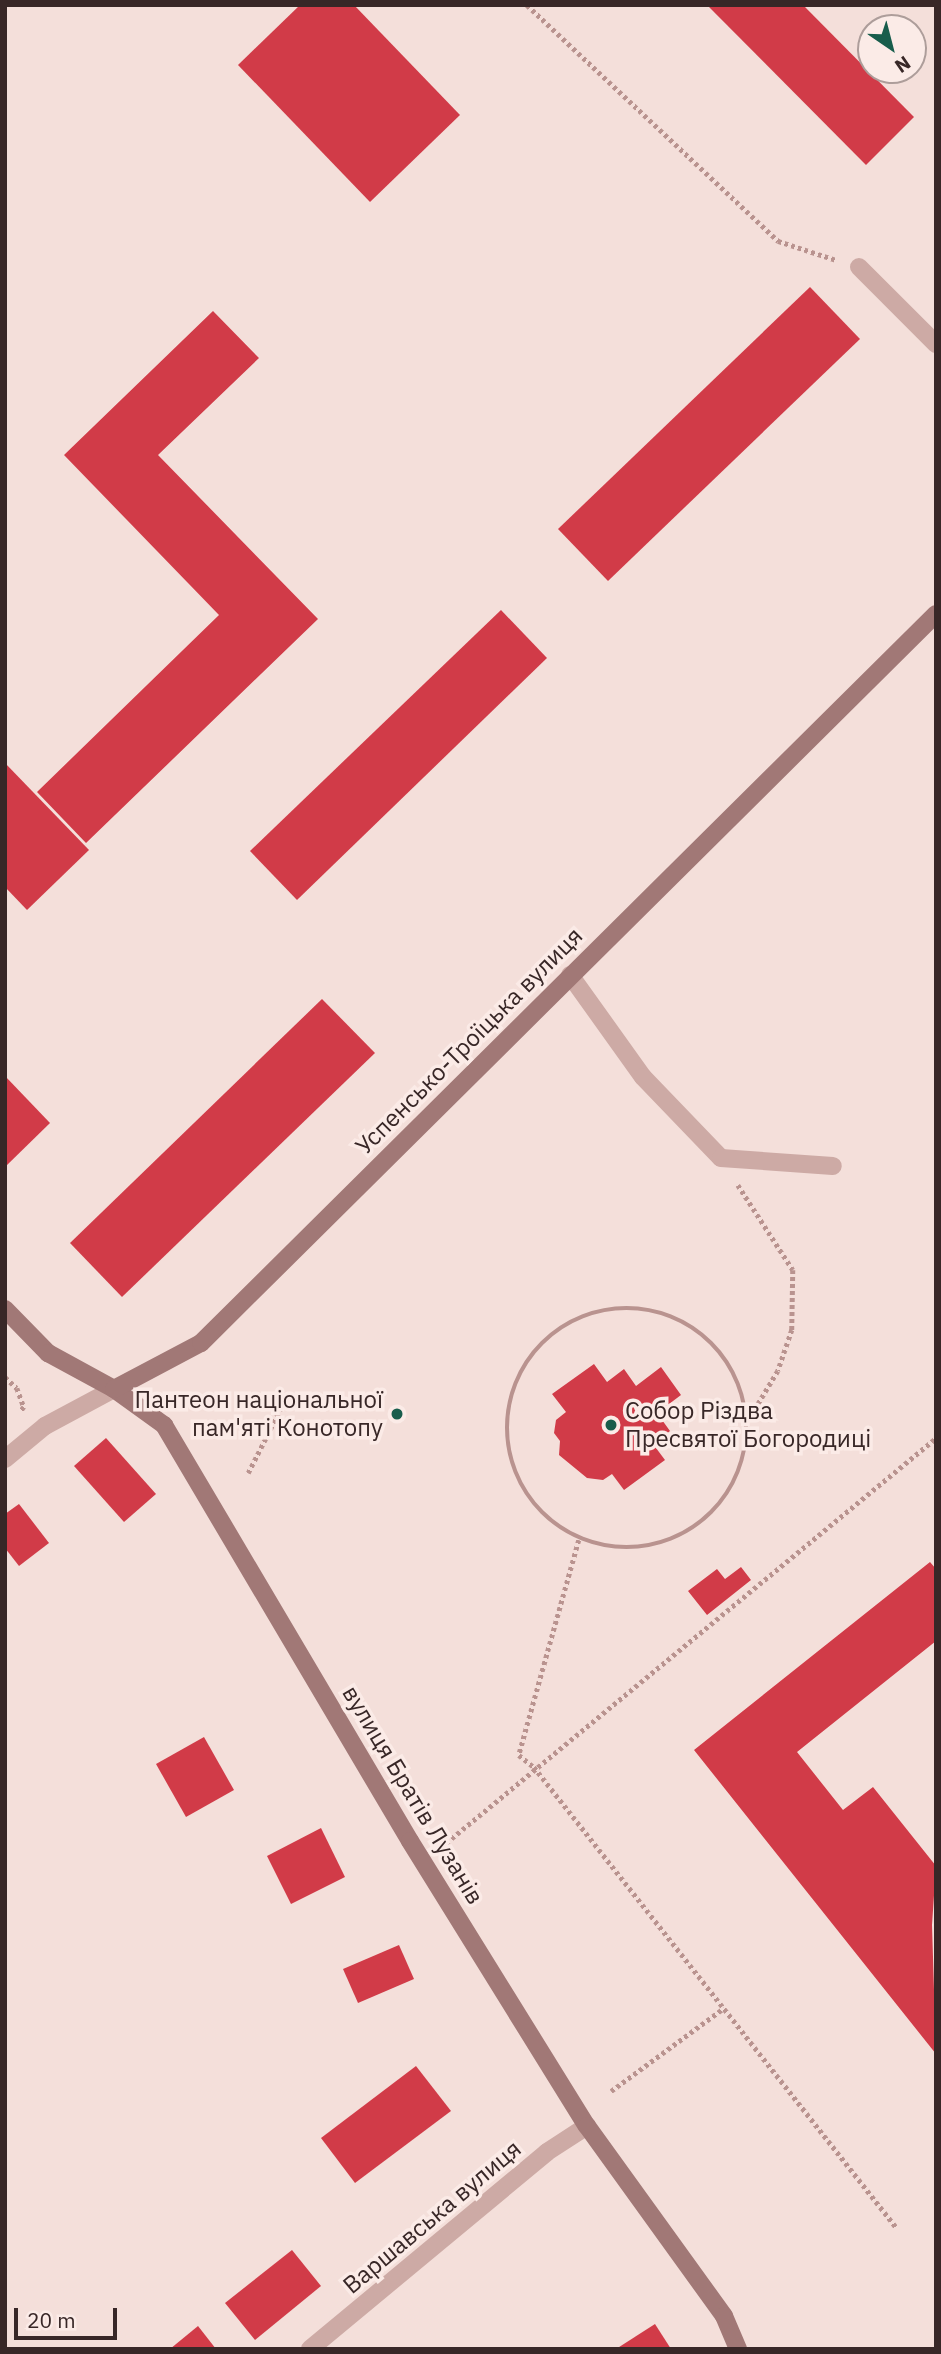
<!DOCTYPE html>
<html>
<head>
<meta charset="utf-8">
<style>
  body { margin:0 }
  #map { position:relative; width:941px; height:2354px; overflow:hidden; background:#f4dfda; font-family:"IBM Plex Sans",sans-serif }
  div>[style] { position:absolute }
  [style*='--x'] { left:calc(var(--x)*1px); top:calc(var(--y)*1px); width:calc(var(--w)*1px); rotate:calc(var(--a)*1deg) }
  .building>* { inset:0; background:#d13b48 }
  .path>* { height:4.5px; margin-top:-2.25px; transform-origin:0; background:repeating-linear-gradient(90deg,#b9938f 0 3.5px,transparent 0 7px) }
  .path>.ring { margin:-2.25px; padding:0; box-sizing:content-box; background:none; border:4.5px solid #b9938f; border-radius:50% }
  .lane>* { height:18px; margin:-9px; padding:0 9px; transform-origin:9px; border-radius:9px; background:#cdaaa5 }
  .street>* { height:18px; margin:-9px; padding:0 9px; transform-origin:9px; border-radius:9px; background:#cdaaa5 }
  .secondary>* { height:18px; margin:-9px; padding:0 9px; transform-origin:9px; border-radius:9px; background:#a17876 }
  .dots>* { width:19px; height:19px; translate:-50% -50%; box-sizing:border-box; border:4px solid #fbebe7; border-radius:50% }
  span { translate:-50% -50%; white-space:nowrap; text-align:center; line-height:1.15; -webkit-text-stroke:7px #fbebe7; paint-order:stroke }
  .street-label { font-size:24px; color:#382727 }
  .poi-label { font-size:24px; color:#382727 }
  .right { translate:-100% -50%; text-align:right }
  .left { translate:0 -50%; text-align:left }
  .frame { position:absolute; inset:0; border:7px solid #382727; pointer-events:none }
  .north { position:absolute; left:857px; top:14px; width:70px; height:70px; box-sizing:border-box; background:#fbebe7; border:2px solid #ad9d9a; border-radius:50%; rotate:145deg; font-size:19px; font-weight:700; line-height:28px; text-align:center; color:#382727 }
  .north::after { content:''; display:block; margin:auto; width:24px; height:32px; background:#185d4c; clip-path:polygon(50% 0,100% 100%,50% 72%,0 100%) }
  .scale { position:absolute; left:14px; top:2308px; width:103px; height:32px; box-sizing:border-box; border:4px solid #382727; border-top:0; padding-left:9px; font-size:21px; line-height:24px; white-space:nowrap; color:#382727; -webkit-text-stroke:5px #fbebe7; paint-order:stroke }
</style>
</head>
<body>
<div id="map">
  <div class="building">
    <div style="clip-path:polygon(300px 5px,354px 5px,460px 115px,370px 202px,238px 65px)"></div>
    <div style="clip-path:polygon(707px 5px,803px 5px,914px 117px,866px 165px)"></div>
    <div style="clip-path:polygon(810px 287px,860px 339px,608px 581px,558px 529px)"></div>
    <div style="clip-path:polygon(213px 311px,259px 358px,158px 455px,318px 619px,86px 843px,37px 792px,219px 615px,64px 455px)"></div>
    <div style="clip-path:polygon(501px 610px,547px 658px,297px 900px,250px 851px)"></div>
    <div style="clip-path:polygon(5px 763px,89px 850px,27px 910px,5px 887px)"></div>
    <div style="clip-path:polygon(322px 999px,375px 1053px,122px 1297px,70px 1243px)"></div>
    <div style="clip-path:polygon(5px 1076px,50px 1123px,5px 1167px)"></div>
    <div style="clip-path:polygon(594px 1364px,607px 1382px,624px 1369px,636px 1386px,661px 1367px,681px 1395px,657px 1413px,670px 1431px,653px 1444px,665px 1460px,624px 1490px,612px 1474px,603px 1480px,587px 1478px,559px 1455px,560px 1441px,554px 1433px,556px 1420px,566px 1412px,552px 1394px)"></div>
    <div style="clip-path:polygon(106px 1438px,156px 1494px,124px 1522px,74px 1466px)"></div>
    <div style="clip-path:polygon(19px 1504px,49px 1543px,19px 1566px,5px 1548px,5px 1514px)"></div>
    <div style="clip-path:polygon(930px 1562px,936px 1569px,936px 1641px,797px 1752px,843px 1810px,873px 1787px,936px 1866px,932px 1925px,936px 2054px,694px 1750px)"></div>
    <div style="clip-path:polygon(741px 1567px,751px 1580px,707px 1615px,688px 1591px,717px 1569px,725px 1579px)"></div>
    <div style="clip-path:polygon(204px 1737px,234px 1790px,186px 1817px,156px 1764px)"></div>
    <div style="clip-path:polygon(321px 1828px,345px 1877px,291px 1904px,267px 1856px)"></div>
    <div style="clip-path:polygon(399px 1945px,414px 1979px,358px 2003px,343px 1969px)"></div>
    <div style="clip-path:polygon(416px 2066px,451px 2111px,355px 2183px,321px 2138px)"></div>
    <div style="clip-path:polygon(292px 2250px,321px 2286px,255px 2340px,225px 2303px)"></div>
    <div style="clip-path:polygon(655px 2324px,671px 2349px,616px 2349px)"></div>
    <div style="clip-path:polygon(198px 2326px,216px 2349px,170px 2349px)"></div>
  </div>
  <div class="path">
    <div style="--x:527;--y:5;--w:345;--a:43.2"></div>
    <div style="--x:778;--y:241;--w:61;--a:18.1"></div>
    <div style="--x:738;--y:1185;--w:101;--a:57.1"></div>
    <div style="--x:793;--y:1270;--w:60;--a:91"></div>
    <div style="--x:792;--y:1330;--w:43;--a:108.9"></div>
    <div style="--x:778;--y:1371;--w:58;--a:121"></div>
    <div class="ring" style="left:507px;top:1308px;width:235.5px;height:235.5px"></div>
    <div style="--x:5;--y:1377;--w:16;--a:43"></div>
    <div style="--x:17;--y:1388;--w:20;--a:70"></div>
    <div style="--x:24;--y:1407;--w:5;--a:127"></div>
    <div style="--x:248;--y:1473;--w:75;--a:-63.1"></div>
    <div style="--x:579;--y:1540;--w:223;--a:105.6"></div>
    <div style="--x:519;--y:1755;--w:19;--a:39"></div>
    <div style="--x:534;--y:1767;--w:585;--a:51.8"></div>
    <div style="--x:446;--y:1843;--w:636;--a:-39.57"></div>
    <div style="--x:611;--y:2091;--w:140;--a:-36.3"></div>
  </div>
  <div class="lane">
    <div style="--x:859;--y:267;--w:109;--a:45"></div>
    <div style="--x:570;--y:975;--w:125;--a:54.4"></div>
    <div style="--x:643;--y:1077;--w:112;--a:46.1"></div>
    <div style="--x:721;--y:1158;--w:112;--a:4.1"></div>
  </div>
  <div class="street">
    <div style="--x:5;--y:1459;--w:52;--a:-39.5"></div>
    <div style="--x:45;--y:1426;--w:78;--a:-28.2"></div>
    <div style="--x:310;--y:2349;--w:308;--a:-39.7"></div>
    <div style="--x:547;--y:2152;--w:48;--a:-33"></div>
  </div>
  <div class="secondary">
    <div style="--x:5;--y:1309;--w:62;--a:45.7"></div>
    <div style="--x:48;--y:1353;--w:75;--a:28.6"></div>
    <div style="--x:114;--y:1389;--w:62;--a:35.8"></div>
    <div style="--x:164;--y:1425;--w:483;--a:59.4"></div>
    <div style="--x:410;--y:1841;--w:335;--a:58.2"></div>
    <div style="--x:587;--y:2126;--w:234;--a:54.2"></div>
    <div style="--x:724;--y:2316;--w:36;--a:67"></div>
    <div style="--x:114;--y:1389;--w:98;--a:-27.9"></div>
    <div style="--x:201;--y:1343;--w:1035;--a:-44.77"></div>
  </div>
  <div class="dots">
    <div style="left:397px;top:1414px;background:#185d4c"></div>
    <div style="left:611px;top:1425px;background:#185d4c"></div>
  </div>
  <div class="street-label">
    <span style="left:469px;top:1041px;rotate:-45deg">Успенсько-Троїцька вулиця</span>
    <span style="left:413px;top:1795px;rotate:59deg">вулиця Братів Лузанів</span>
    <span style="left:432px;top:2217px;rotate:-40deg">Варшавська вулиця</span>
  </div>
  <div class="poi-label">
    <span class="right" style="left:383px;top:1414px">Пантеон національної<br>пам'яті Конотопу</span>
    <span class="left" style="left:625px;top:1425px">Собор Різдва<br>Пресвятої Богородиці</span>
  </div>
  <div class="frame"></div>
  <div class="north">N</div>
  <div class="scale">20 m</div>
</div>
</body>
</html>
